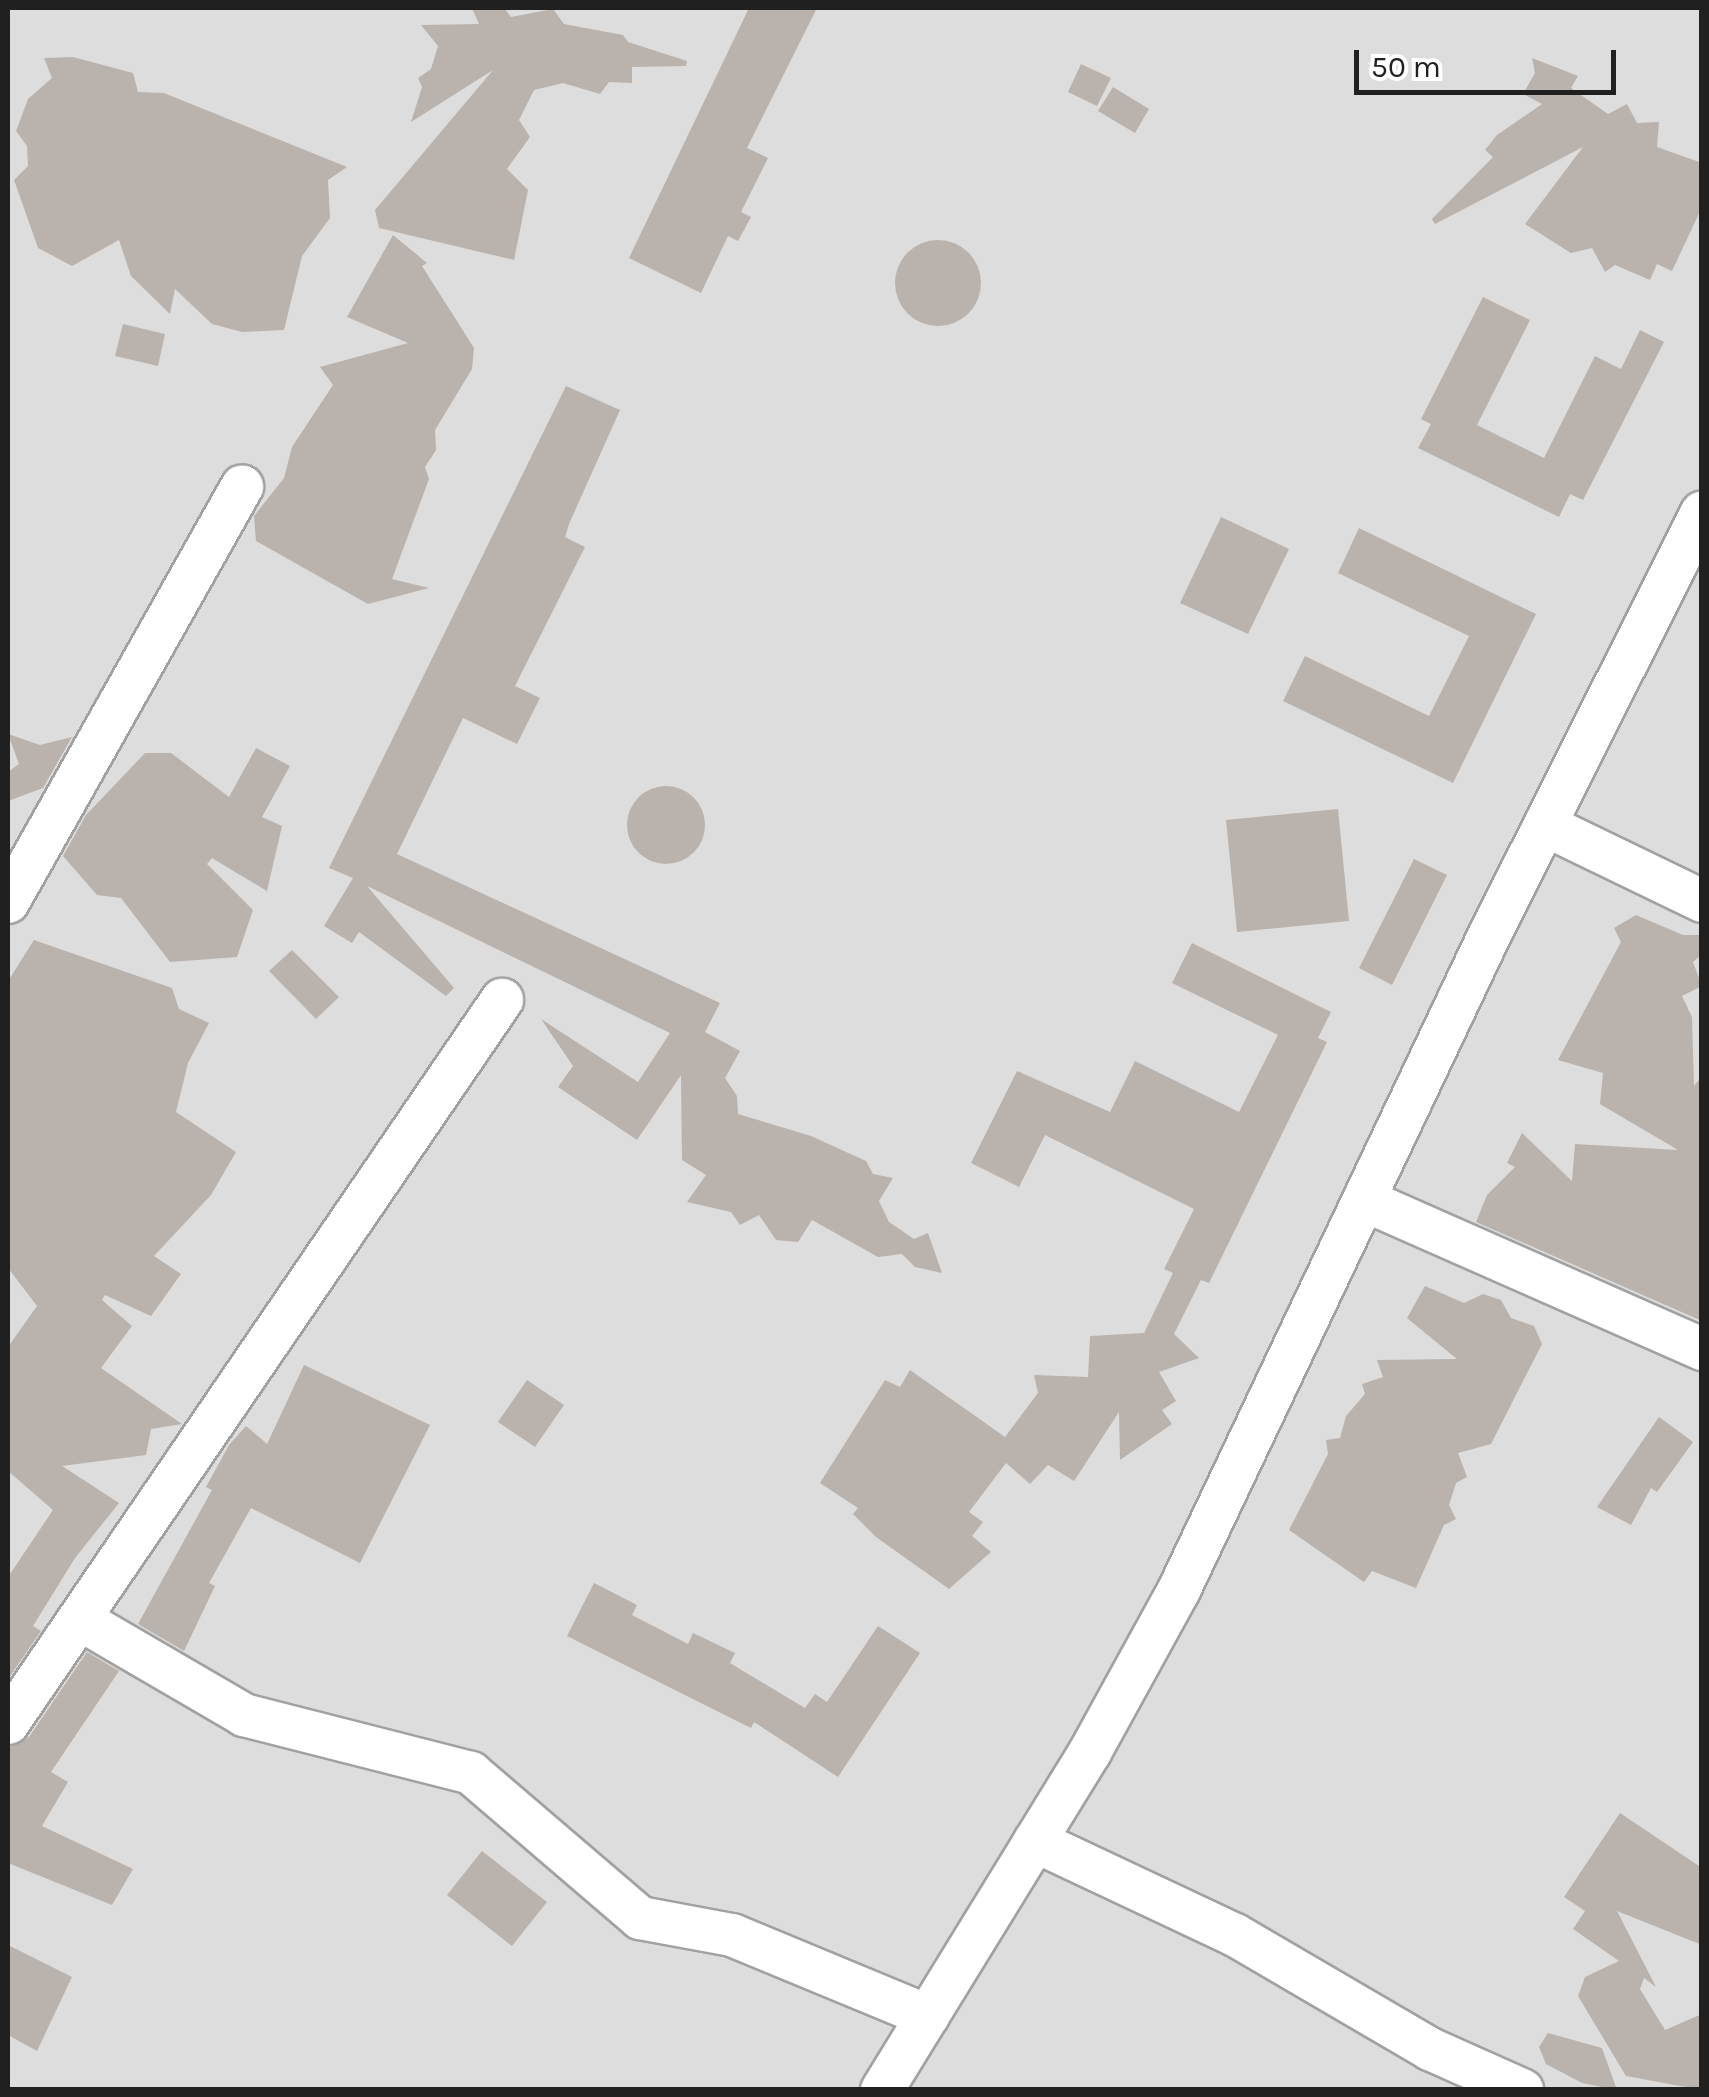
<!DOCTYPE html>
<html>
<head>
<meta charset="utf-8">
<style>
  body { margin:0 }
  #map { position:relative; width:1709px; height:2097px; overflow:hidden; background:#f0ede8; font-family:Karla,sans-serif }
  div>[style] { position:absolute }
  [style*='--x'] { left:calc(var(--x)*1px); top:calc(var(--y)*1px); width:calc(var(--w)*1px); rotate:calc(var(--a)*1deg) }
  .residential>* { inset:0; background:#dedddd }
  .building>* { inset:0; background:#b9b2ad }
  .round { border-radius:50% }
  .roads { filter:drop-shadow(2px 0 #a1a1a1) drop-shadow(-2px 0 #a1a1a1) drop-shadow(0 2px #a1a1a1) drop-shadow(0 -2px #a1a1a1) }
  .street>* { height:42px; margin:-21px; padding:0 21px; transform-origin:21px; border-radius:21px; background:#fff }
  span { translate:-50% -50%; white-space:nowrap; text-align:center; line-height:1.15; -webkit-text-stroke:9px #fff; paint-order:stroke }
  .frame { position:absolute; inset:0; border:10px solid #202020; pointer-events:none }
  .scale { position:absolute; left:1354px; top:50px; width:262px; height:45px; box-sizing:border-box; border:5px solid #202020; border-top:0; padding-left:12px; font-size:30px; line-height:35px; white-space:nowrap; color:#202020; -webkit-text-stroke:8px #fff; paint-order:stroke }
</style>
</head>
<body>
<div id="map">
  <div class="residential">
    <div style="clip-path:polygon(8px 8px,1701px 8px,1701px 2089px,8px 2089px)"></div>
  </div>
  <div class="building">
    <div style="clip-path:polygon(472px 8px,504px 8px,511px 17px,553px 9px,564px 24px,623px 35px,628px 42px,687px 61px,686px 66px,632px 67px,632px 83px,609px 82px,600px 94px,563px 83px,534px 90px,519px 120px,530px 137px,507px 169px,528px 190px,514px 260px,379px 228px,375px 210px,493px 70px,411px 122px,422px 87px,418px 78px,431px 69px,438px 46px,421px 25px,479px 24px)"></div>
    <div style="clip-path:polygon(749px 8px,817px 8px,747px 148px,768px 158px,741px 212px,751px 217px,738px 241px,728px 236px,701px 293px,629px 258px)"></div>
    <div style="clip-path:polygon(73px 57px,133px 73px,138px 92px,164px 93px,347px 167px,328px 180px,330px 218px,302px 256px,284px 330px,242px 332px,212px 324px,175px 289px,170px 314px,131px 276px,119px 240px,72px 266px,38px 248px,14px 180px,28px 166px,27px 146px,16px 131px,28px 99px,52px 78px,44px 58px)"></div>
    <div style="clip-path:polygon(1532px 58px,1578px 76px,1571px 88px,1608px 114px,1627px 104px,1637px 123px,1659px 122px,1657px 147px,1702px 163px,1702px 207px,1672px 271px,1657px 264px,1650px 280px,1615px 265px,1605px 272px,1592px 248px,1571px 253px,1525px 224px,1583px 147px,1435px 224px,1432px 219px,1493px 157px,1485px 150px,1497px 135px,1542px 104px,1523px 94px,1535px 73px)"></div>
    <div style="clip-path:polygon(1081px 64px,1111px 78px,1097px 106px,1068px 92px)"></div>
    <div style="clip-path:polygon(1113px 87px,1149px 109px,1135px 133px,1098px 111px)"></div>
    <div style="clip-path:polygon(393px 235px,427px 263px,422px 266px,474px 348px,472px 369px,435px 430px,436px 450px,425px 467px,429px 479px,392px 579px,429px 588px,368px 604px,256px 541px,254px 516px,284px 478px,292px 447px,333px 385px,320px 367px,408px 343px,347px 317px)"></div>
    <div class="round" style="left:895px;top:240px;width:86px;height:86px"></div>
    <div style="clip-path:polygon(1483px 297px,1530px 320px,1477px 425px,1544px 458px,1595px 356px,1621px 369px,1640px 330px,1664px 342px,1583px 500px,1570px 494px,1559px 517px,1418px 448px,1431px 424px,1421px 419px)"></div>
    <div style="clip-path:polygon(123px 324px,165px 334px,158px 366px,115px 356px)"></div>
    <div style="clip-path:polygon(566px 386px,620px 410px,569px 524px,565px 537px,585px 547px,515px 686px,540px 698px,517px 744px,463px 718px,397px 854px,720px 1003px,705px 1032px,740px 1051px,725px 1078px,737px 1096px,738px 1114px,811px 1136px,866px 1161px,873px 1174px,893px 1178px,879px 1201px,889px 1222px,914px 1239px,928px 1233px,942px 1273px,915px 1267px,902px 1254px,878px 1257px,812px 1220px,798px 1242px,776px 1240px,759px 1215px,740px 1225px,731px 1212px,687px 1202px,706px 1175px,682px 1160px,681px 1075px,637px 1140px,558px 1087px,573px 1066px,541px 1019px,638px 1082px,670px 1033px,367px 886px,454px 988px,446px 996px,359px 932px,352px 943px,324px 926px,353px 878px,329px 868px)"></div>
    <div style="clip-path:polygon(1221px 517px,1289px 549px,1248px 634px,1180px 603px)"></div>
    <div style="clip-path:polygon(1359px 528px,1536px 614px,1453px 783px,1283px 701px,1305px 656px,1429px 716px,1469px 636px,1338px 573px)"></div>
    <div style="clip-path:polygon(8px 734px,40px 745px,72px 737px,43px 788px,8px 801px,8px 772px,19px 764px)"></div>
    <div style="clip-path:polygon(256px 748px,290px 766px,262px 817px,282px 826px,267px 891px,212px 858px,207px 864px,253px 910px,237px 957px,170px 962px,121px 898px,97px 895px,63px 856px,86px 815px,145px 753px,171px 753px,229px 797px)"></div>
    <div class="round" style="left:627px;top:786px;width:78px;height:78px"></div>
    <div style="clip-path:polygon(1338px 809px,1349px 921px,1237px 932px,1226px 820px)"></div>
    <div style="clip-path:polygon(1414px 859px,1447px 875px,1392px 985px,1359px 968px)"></div>
    <div style="clip-path:polygon(1636px 915px,1683px 935px,1702px 935px,1702px 954px,1693px 962px,1702px 986px,1682px 996px,1692px 1017px,1694px 1086px,1702px 1076px,1702px 1321px,1476px 1222px,1487px 1195px,1515px 1167px,1507px 1163px,1522px 1133px,1572px 1181px,1575px 1144px,1678px 1150px,1600px 1104px,1603px 1073px,1558px 1060px,1621px 942px,1614px 928px)"></div>
    <div style="clip-path:polygon(34px 940px,172px 988px,179px 1009px,209px 1023px,188px 1063px,176px 1112px,236px 1152px,211px 1195px,154px 1256px,181px 1274px,151px 1316px,105px 1295px,102px 1300px,132px 1326px,101px 1368px,182px 1424px,151px 1429px,146px 1455px,62px 1466px,119px 1503px,75px 1558px,33px 1626px,41px 1631px,8px 1679px,8px 1577px,53px 1510px,8px 1471px,8px 1347px,37px 1306px,8px 1268px,8px 981px)"></div>
    <div style="clip-path:polygon(1192px 943px,1331px 1012px,1318px 1038px,1327px 1042px,1209px 1283px,1201px 1280px,1174px 1334px,1199px 1358px,1159px 1372px,1176px 1401px,1162px 1410px,1172px 1424px,1120px 1460px,1119px 1412px,1074px 1481px,1048px 1465px,1030px 1484px,1006px 1463px,969px 1512px,983px 1522px,972px 1536px,991px 1552px,949px 1589px,876px 1537px,853px 1514px,858px 1508px,820px 1483px,885px 1380px,900px 1387px,910px 1370px,1005px 1437px,1038px 1393px,1034px 1375px,1088px 1377px,1090px 1336px,1144px 1333px,1173px 1273px,1164px 1269px,1194px 1209px,1045px 1135px,1019px 1187px,971px 1163px,1017px 1071px,1110px 1112px,1135px 1061px,1239px 1112px,1278px 1035px,1172px 983px)"></div>
    <div style="clip-path:polygon(292px 950px,339px 997px,316px 1019px,269px 971px)"></div>
    <div style="clip-path:polygon(1425px 1286px,1464px 1303px,1483px 1294px,1501px 1300px,1511px 1318px,1534px 1326px,1542px 1344px,1491px 1444px,1458px 1453px,1467px 1477px,1456px 1483px,1449px 1505px,1456px 1519px,1444px 1525px,1416px 1588px,1372px 1571px,1364px 1582px,1289px 1530px,1328px 1454px,1326px 1440px,1340px 1438px,1346px 1416px,1365px 1394px,1362px 1384px,1383px 1377px,1377px 1360px,1457px 1359px,1407px 1318px)"></div>
    <div style="clip-path:polygon(304px 1365px,430px 1425px,360px 1563px,251px 1508px,209px 1583px,215px 1586px,184px 1651px,138px 1624px,212px 1490px,206px 1487px,229px 1445px,246px 1426px,267px 1444px)"></div>
    <div style="clip-path:polygon(527px 1380px,564px 1405px,535px 1447px,498px 1422px)"></div>
    <div style="clip-path:polygon(1659px 1417px,1693px 1442px,1657px 1492px,1651px 1488px,1631px 1525px,1597px 1507px)"></div>
    <div style="clip-path:polygon(594px 1583px,637px 1605px,632px 1615px,688px 1644px,693px 1633px,735px 1653px,730px 1663px,805px 1708px,815px 1694px,827px 1702px,878px 1626px,920px 1653px,838px 1777px,754px 1722px,751px 1728px,567px 1636px)"></div>
    <div style="clip-path:polygon(87px 1652px,119px 1671px,51px 1772px,68px 1782px,42px 1826px,133px 1869px,112px 1905px,8px 1863px,8px 1748px,29px 1737px)"></div>
    <div style="clip-path:polygon(1620px 1813px,1702px 1868px,1702px 1945px,1617px 1911px,1656px 1987px,1644px 1978px,1640px 1989px,1665px 2030px,1702px 2014px,1702px 2090px,1626px 2076px,1578px 1996px,1585px 1977px,1619px 1961px,1573px 1929px,1585px 1911px,1564px 1897px)"></div>
    <div style="clip-path:polygon(482px 1851px,547px 1902px,512px 1946px,447px 1895px)"></div>
    <div style="clip-path:polygon(8px 1945px,72px 1977px,37px 2051px,8px 2035px)"></div>
    <div style="clip-path:polygon(1548px 2033px,1602px 2048px,1617px 2090px,1582px 2083px,1546px 2064px,1539px 2047px)"></div>
  </div>
  <div class="roads">
    <div class="street">
      <div style="--x:1545;--y:825;--w:174;--a:25.8"></div>
      <div style="--x:8;--y:902;--w:477;--a:-60.6"></div>
      <div style="--x:1364;--y:1200;--w:369;--a:23.8"></div>
      <div style="--x:81;--y:1620;--w:189;--a:30.2"></div>
      <div style="--x:244;--y:1715;--w:234;--a:14.3"></div>
      <div style="--x:471;--y:1773;--w:223;--a:40.6"></div>
      <div style="--x:640;--y:1918;--w:94;--a:10.5"></div>
      <div style="--x:732;--y:1935;--w:212;--a:22.5"></div>
      <div style="--x:8;--y:1723;--w:876;--a:-55.66"></div>
      <div style="--x:1035;--y:1841;--w:221;--a:25.2"></div>
      <div style="--x:1235;--y:1935;--w:226;--a:30.3"></div>
      <div style="--x:1430;--y:2049;--w:101;--a:24"></div>
      <div style="--x:882;--y:2090;--w:397;--a:-58.4"></div>
      <div style="--x:1090;--y:1752;--w:185;--a:-61.2"></div>
      <div style="--x:1179;--y:1590;--w:724;--a:-64.64"></div>
      <div style="--x:1489;--y:936;--w:474;--a:-63.3"></div>
    </div>
  </div>
  <div class="frame"></div>
  <div class="scale">50 m</div>
</div>
</body>
</html>
